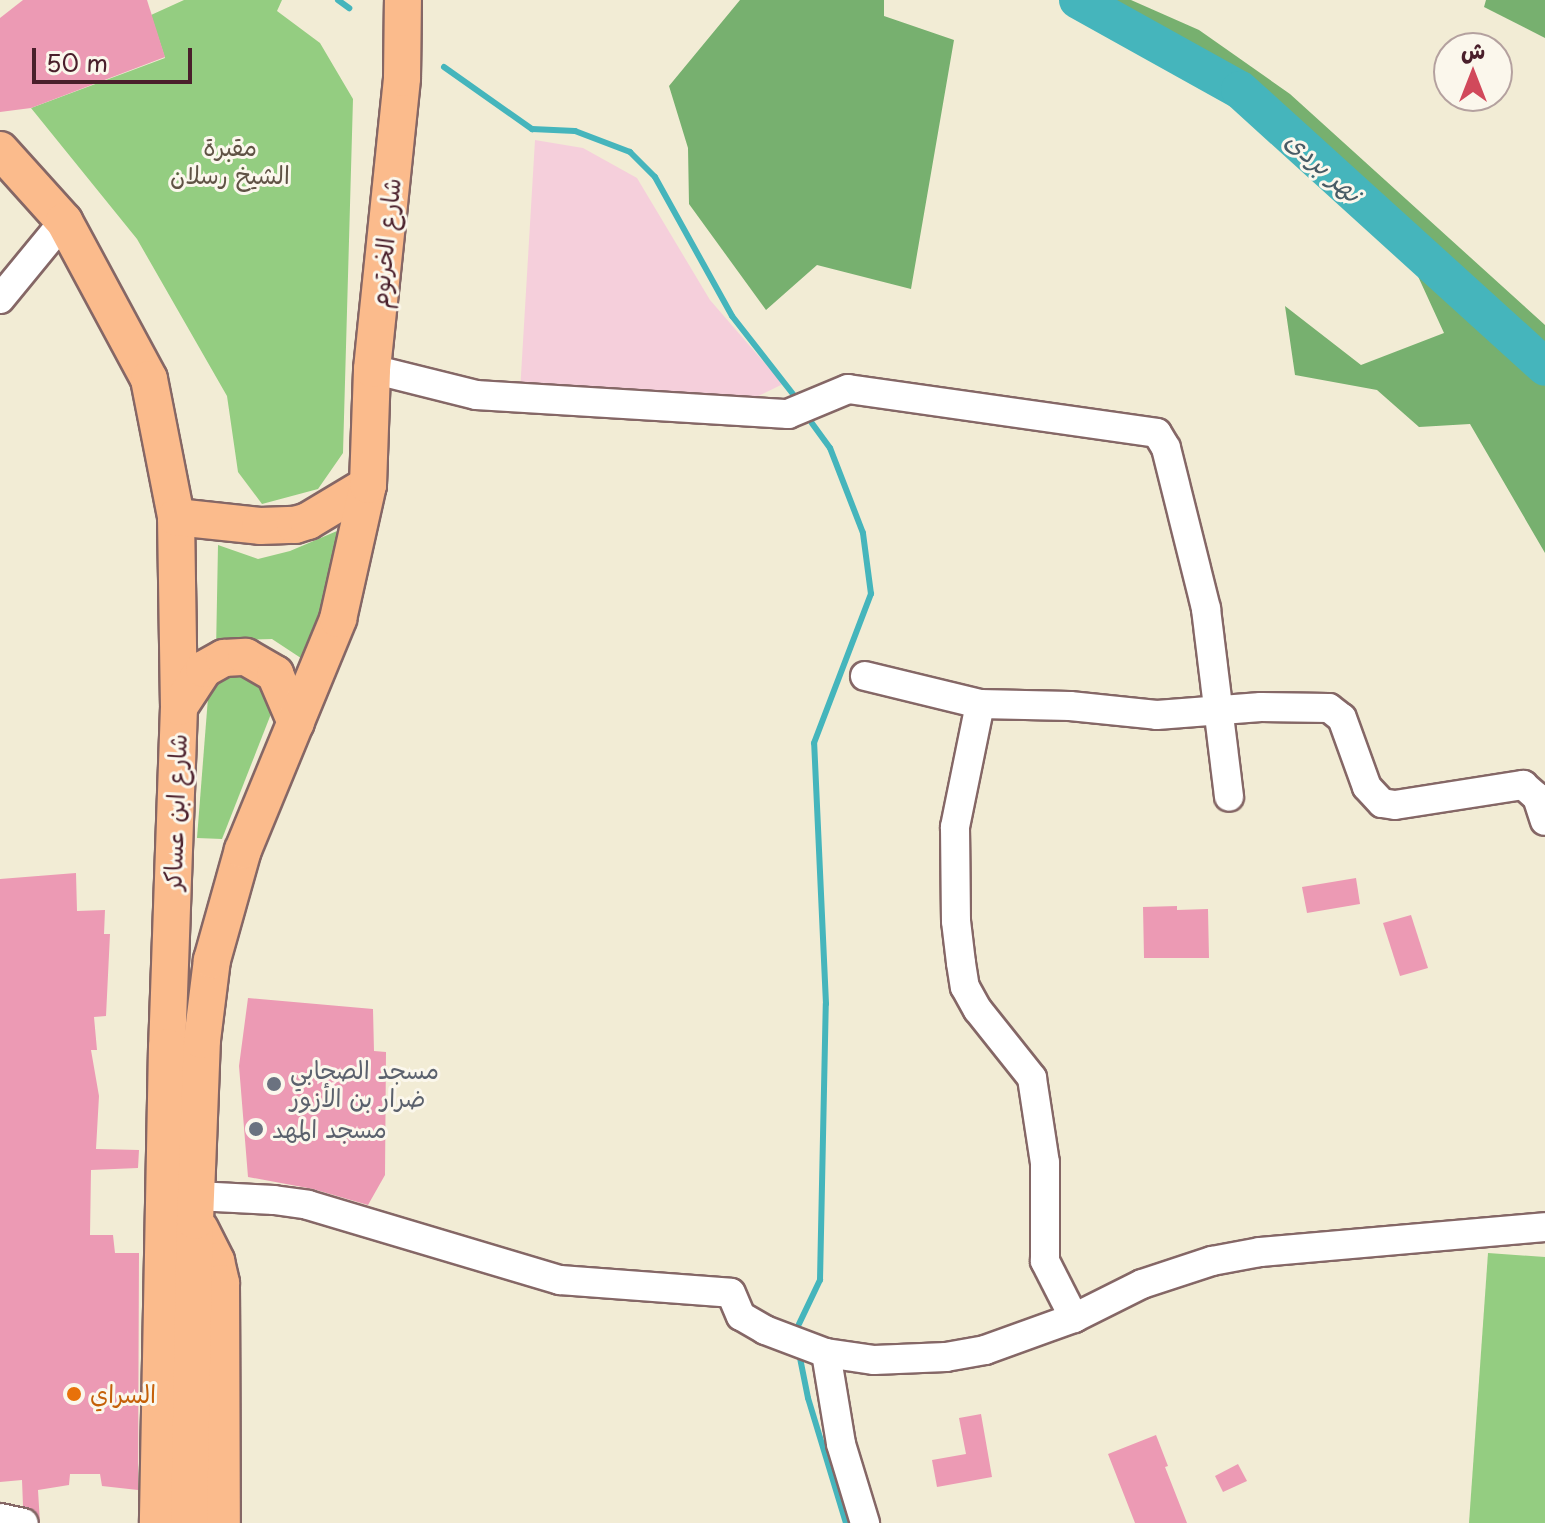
<!DOCTYPE html>
<html>
<head>
<meta charset="utf-8">
<style>
  body { margin:0 }
  #map { position:relative; width:1545px; height:1523px; overflow:hidden; background:#f2ecd5; font-family:"Playpen Sans","Playpen Sans Arabic",sans-serif }
  div>[style] { position:absolute }
  [style*='--x'] { left:calc(var(--x)*1px); top:calc(var(--y)*1px); width:calc(var(--w)*1px); rotate:calc(var(--a)*1deg) }
  .built>* { inset:0; background:#f5cfdb }
  .green>* { inset:0; background:#94cd81 }
  .forest>* { inset:0; background:#77b06f }
  .stream>* { height:6px; margin:-3px; padding:0 3px; transform-origin:3px; border-radius:3px; background:#45b5bc }
  .river>* { height:38px; margin:-19px; padding:0 19px; transform-origin:19px; border-radius:19px; background:#45b5bc }
  .building>* { inset:0; background:#ec9ab4 }
  .roads { filter:drop-shadow(2px 0 #856766) drop-shadow(-2px 0 #856766) drop-shadow(0 2px #856766) drop-shadow(0 -2px #856766) }
  .minor>* { height:28px; margin:-14px; padding:0 14px; transform-origin:14px; border-radius:14px; background:#fff }
  .major>* { height:36px; margin:-18px; padding:0 18px; transform-origin:18px; border-radius:18px; background:#fbbb8c }
  .dots>* { width:22px; height:22px; translate:-50% -50%; box-sizing:border-box; border:4px solid #fbf7ec; border-radius:50% }
  span { translate:-50% -50%; white-space:nowrap; text-align:center; line-height:1.15; -webkit-text-stroke:6px #fbf7ec; paint-order:stroke }
  .park-label { font-size:24px; color:#605345 }
  .street-label { font-size:24px; color:#4a1f2b }
  .worship-label { font-size:24px; color:#5b616d }
  .left { translate:0 -50%; text-align:left }
  .food-label { font-size:24px; color:#c56008 }
  .water-label { font-size:26px; color:#485b65; font-style:italic }
  .north { position:absolute; left:1433px; top:32px; width:80px; height:80px; box-sizing:border-box; background:#fbf7ec; border:2px solid #b4a19f; border-radius:50%; rotate:0deg; font-size:22px; font-weight:700; line-height:32px; text-align:center; color:#4a1f2b }
  .north::after { content:''; display:block; margin:auto; width:28px; height:36px; background:#d1495b; clip-path:polygon(50% 0,100% 100%,50% 72%,0 100%) }
  .scale { position:absolute; left:32px; top:48px; width:160px; height:36px; box-sizing:border-box; border:4px solid #4a1f2b; border-top:0; padding-left:10px; font-size:24px; line-height:28px; white-space:nowrap; color:#4a1f2b; -webkit-text-stroke:6px #fbf7ec; paint-order:stroke }
</style>
</head>
<body>
<div id="map">
  <div class="built">
    <div style="clip-path:polygon(535px 140px,583px 148px,637px 178px,710px 300px,783px 384px,750px 400px,520px 392px)"></div>
  </div>
  <div class="green">
    <div style="clip-path:polygon(184px 0,282px 0,277px 11px,320px 43px,353px 99px,343px 453px,318px 489px,262px 504px,238px 472px,227px 396px,137px 239px,31px 108px,165px 58px,151px 15px)"></div>
    <div style="clip-path:polygon(337px 531px,316px 668px,272px 639px,233px 640px,216px 651px,218px 545px,258px 559px,290px 551px)"></div>
    <div style="clip-path:polygon(230px 674px,261px 681px,278px 696px,222px 839px,197px 838px,209px 685px)"></div>
    <div style="clip-path:polygon(1488px 1253px,1545px 1257px,1545px 1523px,1469px 1523px)"></div>
  </div>
  <div class="forest">
    <div style="clip-path:polygon(740px 0,884px 0,884px 16px,954px 40px,911px 289px,817px 265px,766px 310px,689px 204px,688px 148px,669px 86px)"></div>
    <div style="clip-path:polygon(1079px 0,1131px 0,1199px 30px,1290px 94px,1545px 325px,1545px 553px,1470px 424px,1419px 427px,1377px 390px,1295px 375px,1285px 306px,1361px 365px,1444px 333px,1411px 261px,1344px 207px,1253px 116px,1159px 65px)"></div>
    <div style="clip-path:polygon(1486px 0,1545px 0,1545px 38px,1484px 7px)"></div>
  </div>
  <div class="stream">
    <div style="--x:338;--y:0;--w:14;--a:36"></div>
    <div style="--x:444;--y:67;--w:108;--a:35.2"></div>
    <div style="--x:532;--y:129;--w:43;--a:2.7"></div>
    <div style="--x:575;--y:131;--w:59;--a:20.9"></div>
    <div style="--x:630;--y:152;--w:35;--a:45"></div>
    <div style="--x:655;--y:177;--w:159;--a:61"></div>
    <div style="--x:732;--y:316;--w:99;--a:52"></div>
    <div style="--x:799;--y:1324;--w:49;--a:-64.5"></div>
    <div style="--x:820;--y:1280;--w:276;--a:-88.8"></div>
    <div style="--x:826;--y:1004;--w:261;--a:-92.6"></div>
    <div style="--x:814;--y:743;--w:160;--a:-69.1"></div>
    <div style="--x:871;--y:594;--w:62;--a:-97.5"></div>
    <div style="--x:863;--y:533;--w:91;--a:-111.2"></div>
    <div style="--x:830;--y:448;--w:31;--a:-126"></div>
    <div style="--x:800;--y:1358;--w:41;--a:78.7"></div>
    <div style="--x:808;--y:1398;--w:131;--a:73.1"></div>
  </div>
  <div class="river">
    <div style="--x:1078;--y:0;--w:185;--a:29.1"></div>
    <div style="--x:1240;--y:90;--w:412;--a:42.2"></div>
  </div>
  <div class="building">
    <div style="clip-path:polygon(23px 0,147px 0,165px 57px,31px 108px,0 112px,0 18px)"></div>
    <div style="clip-path:polygon(76px 873px,77px 911px,105px 910px,104px 934px,110px 934px,106px 1016px,94px 1017px,97px 1050px,91px 1050px,99px 1096px,96px 1149px,139px 1150px,138px 1168px,91px 1170px,90px 1235px,113px 1235px,115px 1253px,139px 1253px,138px 1490px,102px 1486px,100px 1474px,70px 1474px,69px 1485px,38px 1490px,40px 1523px,35px 1511px,23px 1506px,22px 1480px,0 1482px,0 879px)"></div>
    <div style="clip-path:polygon(1356px 878px,1360px 904px,1307px 913px,1302px 887px)"></div>
    <div style="clip-path:polygon(1177px 906px,1177px 910px,1208px 909px,1209px 958px,1144px 958px,1143px 907px)"></div>
    <div style="clip-path:polygon(1411px 915px,1428px 968px,1400px 976px,1383px 923px)"></div>
    <div style="clip-path:polygon(248px 998px,373px 1009px,374px 1051px,386px 1052px,385px 1175px,368px 1205px,313px 1189px,248px 1177px,239px 1066px)"></div>
    <div style="clip-path:polygon(981px 1414px,992px 1477px,937px 1487px,932px 1460px,966px 1454px,959px 1418px)"></div>
    <div style="clip-path:polygon(1156px 1435px,1168px 1466px,1165px 1467px,1187px 1523px,1135px 1523px,1108px 1454px)"></div>
    <div style="clip-path:polygon(1238px 1464px,1247px 1481px,1223px 1492px,1215px 1476px)"></div>
  </div>
  <div class="roads">
    <div class="minor">
      <div style="--x:0;--y:299;--w:101;--a:-50.6"></div>
      <div style="--x:372;--y:369;--w:107;--a:14"></div>
      <div style="--x:476;--y:395;--w:313;--a:3.5"></div>
      <div style="--x:788;--y:414;--w:65;--a:-22.6"></div>
      <div style="--x:848;--y:389;--w:312;--a:8.1"></div>
      <div style="--x:1157;--y:433;--w:17;--a:59"></div>
      <div style="--x:1166;--y:448;--w:166;--a:76"></div>
      <div style="--x:1206;--y:609;--w:189;--a:83"></div>
      <div style="--x:865;--y:676;--w:118;--a:13.7"></div>
      <div style="--x:980;--y:704;--w:90;--a:1.3"></div>
      <div style="--x:1070;--y:706;--w:87;--a:5.9"></div>
      <div style="--x:1157;--y:715;--w:104;--a:-4.4"></div>
      <div style="--x:1261;--y:707;--w:68;--a:0.8"></div>
      <div style="--x:1329;--y:708;--w:16;--a:38"></div>
      <div style="--x:1342;--y:718;--w:73;--a:70.1"></div>
      <div style="--x:1367;--y:787;--w:22;--a:47"></div>
      <div style="--x:1382;--y:803;--w:13;--a:9"></div>
      <div style="--x:1395;--y:805;--w:130;--a:-8.9"></div>
      <div style="--x:1523;--y:785;--w:18;--a:41"></div>
      <div style="--x:1537;--y:797;--w:25;--a:72"></div>
      <div style="--x:980;--y:704;--w:126;--a:101.5"></div>
      <div style="--x:955;--y:827;--w:94;--a:89.4"></div>
      <div style="--x:956;--y:921;--w:42;--a:83.2"></div>
      <div style="--x:961;--y:963;--w:24;--a:81"></div>
      <div style="--x:965;--y:987;--w:26;--a:61"></div>
      <div style="--x:978;--y:1010;--w:87;--a:51.5"></div>
      <div style="--x:1032;--y:1078;--w:86;--a:81.3"></div>
      <div style="--x:1045;--y:1163;--w:98;--a:90"></div>
      <div style="--x:1045;--y:1261;--w:64;--a:63"></div>
      <div style="--x:196;--y:1196;--w:78;--a:2.9"></div>
      <div style="--x:274;--y:1200;--w:34;--a:8"></div>
      <div style="--x:308;--y:1205;--w:263;--a:16.6"></div>
      <div style="--x:560;--y:1280;--w:171;--a:4.3"></div>
      <div style="--x:731;--y:1293;--w:25;--a:67"></div>
      <div style="--x:741;--y:1316;--w:28;--a:30"></div>
      <div style="--x:765;--y:1330;--w:65;--a:20.7"></div>
      <div style="--x:826;--y:1353;--w:49;--a:8.3"></div>
      <div style="--x:874;--y:1360;--w:72;--a:-2.4"></div>
      <div style="--x:946;--y:1357;--w:40;--a:-10"></div>
      <div style="--x:985;--y:1350;--w:95;--a:-19.8"></div>
      <div style="--x:1074;--y:1318;--w:76;--a:-26.6"></div>
      <div style="--x:1142;--y:1284;--w:74;--a:-18.2"></div>
      <div style="--x:1212;--y:1261;--w:49;--a:-10.6"></div>
      <div style="--x:1260;--y:1252;--w:286;--a:-5"></div>
      <div style="--x:826;--y:1353;--w:92;--a:80.6"></div>
      <div style="--x:841;--y:1444;--w:83;--a:73.1"></div>
      <div style="--x:0;--y:1518;--w:24;--a:12"></div>
    </div>
    <div class="major">
      <div style="--x:0;--y:150;--w:96;--a:48"></div>
      <div style="--x:64;--y:221;--w:179;--a:61.7"></div>
      <div style="--x:149;--y:379;--w:141;--a:78.9"></div>
      <div style="--x:176;--y:517;--w:190;--a:89.1"></div>
      <div style="--x:179;--y:707;--w:340;--a:92"></div>
      <div style="--x:167;--y:1047;--w:476;--a:91.1"></div>
      <div style="--x:176;--y:517;--w:84;--a:6.1"></div>
      <div style="--x:260;--y:526;--w:35;--a:-2"></div>
      <div style="--x:295;--y:525;--w:14;--a:-17"></div>
      <div style="--x:308;--y:521;--w:70;--a:-31"></div>
      <div style="--x:179;--y:707;--w:45;--a:-56.7"></div>
      <div style="--x:204;--y:669;--w:23;--a:-29"></div>
      <div style="--x:224;--y:658;--w:22;--a:-3"></div>
      <div style="--x:246;--y:657;--w:34;--a:30"></div>
      <div style="--x:275;--y:674;--w:53;--a:66.8"></div>
      <div style="--x:200;--y:1229;--w:36;--a:63"></div>
      <div style="--x:216;--y:1261;--w:23;--a:77"></div>
      <div style="--x:221;--y:1283;--w:240;--a:89.8"></div>
      <div style="--x:189;--y:1523;--w:302;--a:-88.9"></div>
      <div style="--x:195;--y:1221;--w:181;--a:-87.8"></div>
      <div style="--x:202;--y:1040;--w:81;--a:-82.9"></div>
      <div style="--x:212;--y:960;--w:114;--a:-74.3"></div>
      <div style="--x:243;--y:850;--w:250;--a:-67.6"></div>
      <div style="--x:338;--y:619;--w:137;--a:-77.4"></div>
      <div style="--x:368;--y:485;--w:116;--a:-88"></div>
      <div style="--x:372;--y:369;--w:293;--a:-84.1"></div>
      <div style="--x:402;--y:78;--w:78;--a:-89.3"></div>
    </div>
  </div>
  <div class="dots">
    <div style="left:274px;top:1084px;background:#6b7280"></div>
    <div style="left:256px;top:1129px;background:#6b7280"></div>
    <div style="left:74px;top:1394px;background:#e8710a"></div>
  </div>
  <div class="park-label">
    <span style="left:230px;top:161px">مقبرة<br>الشيخ رسلان</span>
  </div>
  <div class="street-label">
    <span style="left:385px;top:243px;rotate:-84deg">شارع الخرتوم</span>
    <span style="left:175px;top:812px;rotate:-88deg">شارع ابن عساكر</span>
  </div>
  <div class="worship-label">
    <span class="left" style="left:290px;top:1084px">مسجد الصحابي<br>ضرار بن الأزور</span>
    <span class="left" style="left:272px;top:1129px">مسجد المهد</span>
  </div>
  <div class="food-label">
    <span class="left" style="left:90px;top:1394px">السراي</span>
  </div>
  <div class="water-label">
    <span style="left:1324px;top:166px;rotate:42deg">نهر بردى</span>
  </div>
  <div class="north">ش</div>
  <div class="scale">50 m</div>
</div>
</body>
</html>
